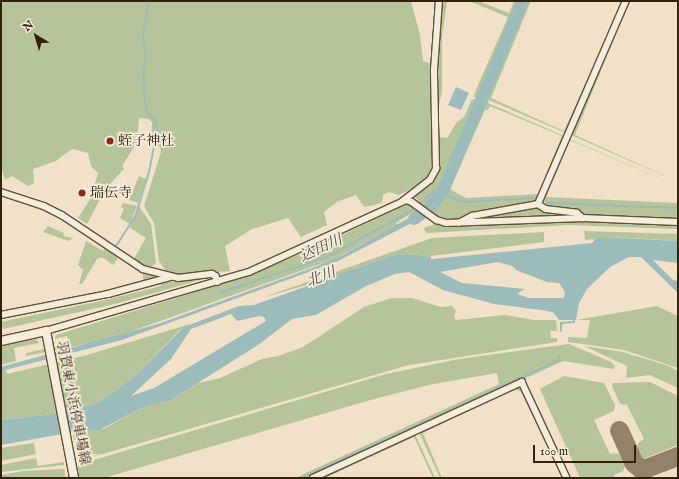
<!DOCTYPE html>
<html>
<head>
<meta charset="utf-8">
<style>
  body { margin:0 }
  #map { position:relative; width:679px; height:479px; overflow:hidden; background:#f1e1c8; font-family:"IM FELL English","Noto Serif JP",serif }
  div>[style] { position:absolute }
  [style*='--x'] { left:calc(var(--x)*1px); top:calc(var(--y)*1px); width:calc(var(--w)*1px); rotate:calc(var(--a)*1deg) }
  .green>* { inset:0; background:#b5c49a }
  .water>* { inset:0; background:#9cbcbc }
  .stream>* { height:2px; margin:-1px; padding:0 1px; transform-origin:1px; border-radius:1px; background:#9cbcbc }
  .river>* { height:12px; margin:-6px; padding:0 6px; transform-origin:6px; border-radius:6px; background:#9cbcbc }
  .taxiway>* { height:19px; margin:-9.5px; padding:0 9.5px; transform-origin:9.5px; border-radius:9.5px; background:#928269 }
  .roads { filter:drop-shadow(1px 0 #62523a) drop-shadow(-1px 0 #62523a) drop-shadow(0 1px #62523a) drop-shadow(0 -1px #62523a) }
  .minor>* { height:5.5px; margin:-2.75px; padding:0 2.75px; transform-origin:2.75px; border-radius:2.75px; background:#f6ecdb }
  .secondary>* { height:8px; margin:-4px; padding:0 4px; transform-origin:4px; border-radius:4px; background:#f6ecdb }
  .dots>* { width:11px; height:11px; translate:-50% -50%; box-sizing:border-box; border:2px solid #f6ecdb; border-radius:50% }
  span { translate:-50% -50%; white-space:nowrap; text-align:center; line-height:1.15; -webkit-text-stroke:3.5px #f6ecdb; paint-order:stroke }
  .poi-label { font-size:14px; color:#33220a }
  .left { translate:0 -50%; text-align:left }
  .street-label { font-size:14px; color:#33220a }
  .water-label { font-size:15px; color:#52503f; font-style:italic }
  .frame { position:absolute; inset:0; border:2px solid #33220a; pointer-events:none }
  .north { position:absolute; left:16px; top:16px; width:40px; height:40px; -webkit-text-stroke:3px #f6ecdb; paint-order:stroke; rotate:322deg; font-size:11px; font-weight:700; line-height:16px; text-align:center; color:#33220a }
  .north::after { content:''; display:block; margin:auto; width:14px; height:18px; background:#33220a; clip-path:polygon(50% 0,100% 100%,50% 72%,0 100%) }
  .scale { position:absolute; left:533px; top:445px; width:103px; height:18px; box-sizing:border-box; border:2px solid #33220a; border-top:0; padding-left:5px; font-size:12px; line-height:14px; white-space:nowrap; color:#33220a; -webkit-text-stroke:3px #f6ecdb; paint-order:stroke }
</style>
</head>
<body>
<div id="map">
  <div class="green">
    <div style="clip-path:polygon(1px 1px,411px 1px,420px 35px,423px 61px,432px 64px,433px 171px,416px 187px,399px 195px,389px 192px,383px 195px,382px 202px,375px 205px,364px 207px,356px 195px,337px 202px,324px 212px,327px 225px,301px 237px,288px 218px,252px 229px,225px 246px,230px 271px,178px 275px,166px 271px,159px 261px,154px 223px,144px 206px,161px 152px,160px 147px,151px 142px,152px 122px,149px 119px,139px 118px,137px 142px,122px 166px,124px 169px,106px 188px,87px 224px,78px 218px,91px 198px,98px 173px,91px 166px,88px 153px,72px 149px,56px 161px,33px 169px,34px 183px,28px 186px,12px 176px,5px 180px,1px 166px)"></div>
    <div style="clip-path:polygon(441px 1px,447px 1px,442px 37px,442px 91px,438px 110px,436px 70px)"></div>
    <div style="clip-path:polygon(469px 1px,478px 1px,509px 13px,514px 1px,519px 1px,477px 98px,474px 97px,475px 92px,508px 17px)"></div>
    <div style="clip-path:polygon(evenodd,528px 1px,531px 1px,491px 98px,564px 131px,623px 1px,566px 133px,489px 100px,488px 103px,564px 136px,536px 200px,454px 220px,440px 218px,432px 213px,447px 189px,528px 1px,490px 106px,562px 136px,538px 194px,466px 198px,450px 189px,485px 110px,488px 110px,490px 106px)"></div>
    <div style="clip-path:polygon(629px 1px,575px 135px,678px 182px,571px 135px)"></div>
    <div style="clip-path:polygon(472px 99px,476px 100px,442px 184px,424px 207px,414px 196px,430px 183px,438px 173px,439px 137px,447px 138px,457px 122px,464px 117px)"></div>
    <div style="clip-path:polygon(569px 139px,678px 186px,572px 141px,569px 141px,546px 197px,678px 203px,678px 219px,593px 216px,549px 207px,543px 200px)"></div>
    <div style="clip-path:polygon(139px 176px,146px 179px,138px 203px,129px 200px)"></div>
    <div style="clip-path:polygon(123px 203px,137px 206px,130px 224px,120px 218px,124px 209px,121px 207px)"></div>
    <div style="clip-path:polygon(408px 204px,417px 210px,396px 223px,397px 225px,334px 259px,110px 339px,26px 356px,26px 353px,68px 344px,67px 336px,55px 339px,56px 335px,250px 275px,310px 250px)"></div>
    <div style="clip-path:polygon(139px 206px,151px 224px,156px 263px,151px 267px,145px 267px,133px 260px,146px 238px,130px 228px)"></div>
    <div style="clip-path:polygon(537px 207px,577px 216px,469px 220px,471px 219px)"></div>
    <div style="clip-path:polygon(549px 221px,678px 225px,678px 229px,568px 225px,426px 233px,424px 228px,436px 224px,458px 226px)"></div>
    <div style="clip-path:polygon(48px 226px,64px 233px,63px 236px,73px 238px,68px 241px,43px 232px)"></div>
    <div style="clip-path:polygon(584px 231px,678px 234px,678px 241px,614px 237px,585px 240px)"></div>
    <div style="clip-path:polygon(544px 232px,544px 242px,431px 256px,431px 259px,421px 255px,397px 254px,335px 277px,261px 298px,432px 238px)"></div>
    <div style="clip-path:polygon(86px 241px,103px 251px,106px 246px,122px 258px,118px 258px,113px 265px,102px 257px,97px 259px,82px 284px,79px 284px,83px 270px,78px 265px)"></div>
    <div style="clip-path:polygon(143px 271px,163px 276px,143px 282px)"></div>
    <div style="clip-path:polygon(207px 278px,115px 304px,3px 329px,1px 322px,105px 300px,161px 286px,160px 283px)"></div>
    <div style="clip-path:polygon(392px 298px,412px 298px,441px 307px,452px 306px,456px 311px,454px 317px,456px 320px,505px 315px,534px 320px,556px 320px,557px 331px,550px 331px,551px 338px,557px 338px,557px 342px,409px 365px,75px 462px,100px 454px,85px 455px,84px 451px,89px 450px,88px 445px,76px 447px,73px 435px,84px 432px,84px 430px,103px 429px,144px 407px,169px 401px,198px 383px,220px 378px,262px 359px,278px 356px,303px 347px,364px 307px)"></div>
    <div style="clip-path:polygon(657px 306px,678px 316px,678px 368px,624px 350px,568px 342px,568px 337px,587px 338px,590px 320px,576px 320px)"></div>
    <div style="clip-path:polygon(190px 324px,180px 330px,134px 377px,100px 402px,68px 412px,1px 420px,1px 371px,6px 370px,7px 374px,87px 355px)"></div>
    <div style="clip-path:polygon(36px 339px,39px 343px,14px 348px,16px 361px,1px 365px,1px 346px)"></div>
    <div style="clip-path:polygon(569px 344px,611px 362px,615px 366px,614px 369px,563px 361px,308px 478px,295px 478px,499px 384px,497px 373px,433px 384px,374px 399px,104px 478px,79px 478px,77px 468px,80px 464px,386px 374px,459px 359px)"></div>
    <div style="clip-path:polygon(584px 346px,623px 352px,669px 366px,678px 371px,678px 388px,650px 375px,626px 378px,627px 366px)"></div>
    <div style="clip-path:polygon(564px 376px,604px 383px,615px 405px,614px 411px,594px 420px,610px 454px,618px 453px,626px 464px,623px 471px,614px 475px,615px 478px,580px 478px,540px 389px)"></div>
    <div style="clip-path:polygon(650px 382px,678px 396px,678px 445px,643px 459px,636px 448px,639px 442px,644px 439px,627px 405px,620px 404px,612px 386px,613px 383px)"></div>
    <div style="clip-path:polygon(520px 388px,563px 478px,521px 392px,515px 389px,423px 433px,442px 478px,440px 478px,419px 432px,511px 389px)"></div>
    <div style="clip-path:polygon(415px 434px,435px 478px,433px 478px,414px 437px,325px 478px,319px 478px)"></div>
    <div style="clip-path:polygon(34px 443px,36px 454px,1px 461px,1px 448px)"></div>
    <div style="clip-path:polygon(36px 458px,38px 466px,64px 462px,64px 465px,1px 472px,1px 465px)"></div>
    <div style="clip-path:polygon(64px 469px,66px 478px,1px 478px,1px 475px,23px 471px)"></div>
  </div>
  <div class="water">
    <div style="clip-path:polygon(456px 87px,469px 93px,461px 110px,448px 105px)"></div>
    <div style="clip-path:polygon(419px 212px,425px 216px,336px 262px,122px 340px,1px 371px,1px 367px,158px 324px,312px 268px,341px 256px)"></div>
    <div style="clip-path:polygon(evenodd,606px 237px,678px 241px,678px 263px,653px 260px,673px 280px,678px 281px,678px 293px,641px 257px,629px 257px,610px 267px,587px 289px,579px 303px,576px 320px,559px 320px,554px 313px,548px 311px,494px 304px,443px 290px,409px 272px,395px 274px,366px 286px,316px 315px,292px 319px,258px 345px,169px 401px,144px 407px,99px 430px,84px 430px,1px 445px,1px 420px,68px 412px,100px 402px,134px 377px,184px 327px,239px 306px,254px 305px,397px 254px,421px 255px,432px 259px,592px 243px,596px 238px,606px 237px,498px 262px,512px 266px,516px 270px,547px 282px,559px 283px,565px 292px,564px 298px,529px 298px,517px 294px,525px 289px,462px 283px,440px 272px,498px 262px,606px 237px,231px 314px,237px 321px,259px 316px,264px 317px,266px 321px,154px 388px,131px 396px,171px 359px,191px 329px,231px 314px)"></div>
  </div>
  <div class="stream">
    <div style="--x:547;--y:203;--w:131;--a:2.2"></div>
    <div style="--x:116;--y:246;--w:35;--a:-57"></div>
    <div style="--x:135;--y:217;--w:47;--a:-72.7"></div>
    <div style="--x:149;--y:172;--w:42;--a:-79"></div>
    <div style="--x:157;--y:131;--w:10;--a:-101"></div>
    <div style="--x:155;--y:121;--w:14;--a:-129"></div>
    <div style="--x:146;--y:110;--w:35;--a:-95"></div>
    <div style="--x:143;--y:75;--w:17;--a:-80"></div>
    <div style="--x:146;--y:58;--w:21;--a:-98"></div>
    <div style="--x:143;--y:37;--w:32;--a:-81"></div>
    <div style="--x:220;--y:293;--w:113;--a:-18.6"></div>
    <div style="--x:327;--y:257;--w:94;--a:-28.8"></div>
    <div style="--x:409;--y:212;--w:33;--a:-39"></div>
    <div style="--x:435;--y:191;--w:30;--a:21"></div>
    <div style="--x:463;--y:202;--w:70;--a:-3.3"></div>
    <div style="--x:561;--y:331;--w:8;--a:-90"></div>
    <div style="--x:561;--y:323;--w:13;--a:-4"></div>
    <div style="--x:574;--y:322;--w:2;--a:-90"></div>
    <div style="--x:302;--y:478;--w:281;--a:-24.6"></div>
    <div style="--x:558;--y:361;--w:5;--a:-79"></div>
  </div>
  <div class="river">
    <div style="--x:414;--y:219;--w:18;--a:-34"></div>
    <div style="--x:429;--y:209;--w:23;--a:-52"></div>
    <div style="--x:443;--y:191;--w:206;--a:-67.2"></div>
  </div>
  <div class="taxiway">
    <div style="--x:619;--y:430;--w:36;--a:66"></div>
    <div style="--x:634;--y:463;--w:8;--a:40"></div>
    <div style="--x:640;--y:468;--w:6;--a:0"></div>
    <div style="--x:646;--y:468;--w:34;--a:-21"></div>
  </div>
  <div class="roads">
    <div class="minor">
      <div style="--x:1;--y:192;--w:45;--a:18"></div>
      <div style="--x:44;--y:206;--w:20;--a:27"></div>
      <div style="--x:62;--y:215;--w:97;--a:33.7"></div>
      <div style="--x:143;--y:269;--w:36;--a:14"></div>
      <div style="--x:178;--y:278;--w:34;--a:-7"></div>
      <div style="--x:212;--y:274;--w:4;--a:27"></div>
      <div style="--x:216;--y:276;--w:6;--a:72"></div>
      <div style="--x:403;--y:201;--w:34;--a:-38"></div>
      <div style="--x:430;--y:180;--w:13;--a:-61"></div>
      <div style="--x:436;--y:169;--w:99;--a:-91.2"></div>
      <div style="--x:434;--y:70;--w:69;--a:-85.9"></div>
      <div style="--x:538;--y:204;--w:221;--a:-66.6"></div>
      <div style="--x:459;--y:223;--w:15;--a:-28"></div>
      <div style="--x:472;--y:216;--w:67;--a:-10.3"></div>
      <div style="--x:538;--y:204;--w:9;--a:32"></div>
      <div style="--x:546;--y:209;--w:31;--a:7"></div>
      <div style="--x:577;--y:213;--w:8;--a:40"></div>
      <div style="--x:1;--y:315;--w:109;--a:-11.1"></div>
      <div style="--x:108;--y:294;--w:65;--a:-15.1"></div>
      <div style="--x:46;--y:331;--w:211;--a:-16.2"></div>
      <div style="--x:249;--y:272;--w:173;--a:-24.6"></div>
      <div style="--x:406;--y:200;--w:6;--a:18"></div>
      <div style="--x:412;--y:202;--w:31;--a:36"></div>
      <div style="--x:437;--y:220;--w:9;--a:18"></div>
      <div style="--x:446;--y:223;--w:137;--a:-2.1"></div>
      <div style="--x:583;--y:218;--w:95;--a:2.4"></div>
      <div style="--x:313;--y:478;--w:230;--a:-24.7"></div>
      <div style="--x:522;--y:382;--w:106;--a:64.9"></div>
    </div>
    <div class="secondary">
      <div style="--x:1;--y:341;--w:46;--a:-12.5"></div>
      <div style="--x:46;--y:331;--w:150;--a:79.2"></div>
    </div>
  </div>
  <div class="dots">
    <div style="left:110px;top:141px;background:#8f2418"></div>
    <div style="left:82px;top:193px;background:#8f2418"></div>
  </div>
  <div class="poi-label">
    <span class="left" style="left:118px;top:141px">蛭子神社</span>
    <span class="left" style="left:90px;top:193px">瑞伝寺</span>
  </div>
  <div class="street-label">
    <span style="left:73px;top:403px;rotate:79deg">羽賀東小浜停車場線</span>
  </div>
  <div class="water-label">
    <span style="left:321px;top:248px;rotate:-24deg">込田川</span>
    <span style="left:321px;top:277px;rotate:-21deg">北川</span>
  </div>
  <div class="frame"></div>
  <div class="north">N</div>
  <div class="scale">100 m</div>
</div>
</body>
</html>
